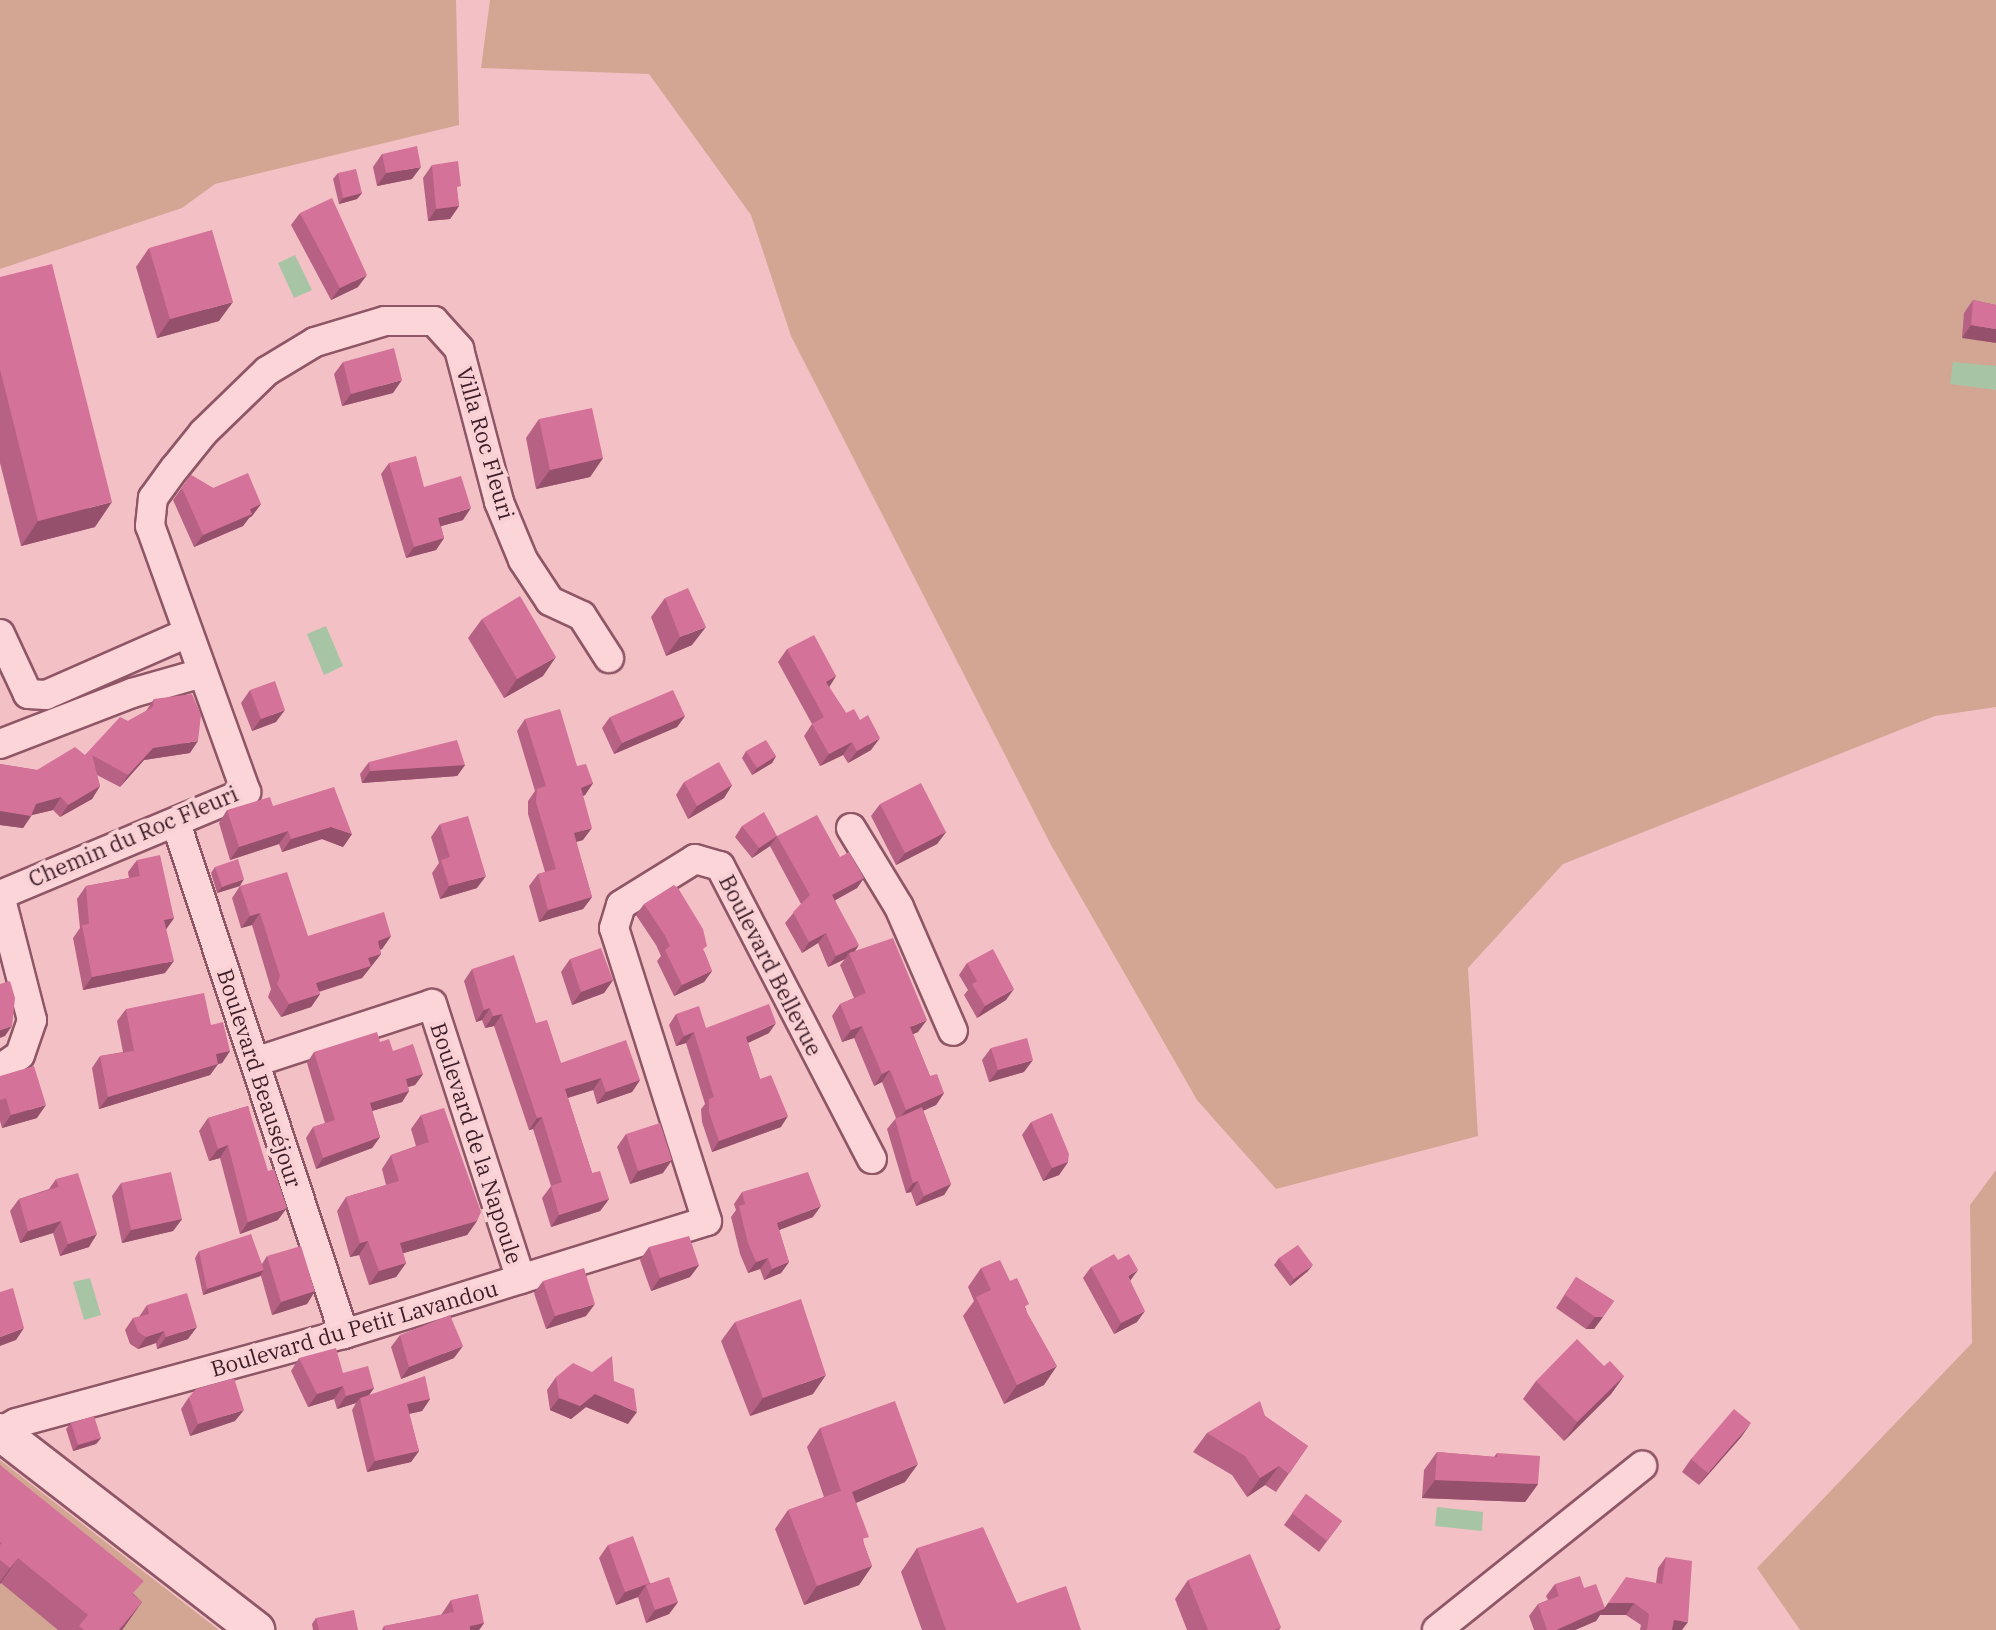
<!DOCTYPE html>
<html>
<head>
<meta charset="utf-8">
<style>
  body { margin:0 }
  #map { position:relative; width:1996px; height:1630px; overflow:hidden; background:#f3c0c6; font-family:"IBM Plex Serif",serif }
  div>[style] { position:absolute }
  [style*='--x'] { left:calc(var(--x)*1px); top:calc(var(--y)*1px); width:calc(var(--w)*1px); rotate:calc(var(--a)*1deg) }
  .green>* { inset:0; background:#d2a693 }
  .water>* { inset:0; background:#a7c5a4 }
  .roads { filter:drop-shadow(2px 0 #8f5666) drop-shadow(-2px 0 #8f5666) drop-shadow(0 2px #8f5666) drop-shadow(0 -2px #8f5666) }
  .minor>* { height:28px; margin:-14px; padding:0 14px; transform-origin:14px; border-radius:14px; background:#fcd5d9 }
  .tertiary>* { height:36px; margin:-18px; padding:0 18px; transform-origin:18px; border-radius:18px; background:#fcd5d9 }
  .wall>* { inset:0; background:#b76284 }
  .shaded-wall>* { inset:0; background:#95506b }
  .building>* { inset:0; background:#d57299 }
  span { translate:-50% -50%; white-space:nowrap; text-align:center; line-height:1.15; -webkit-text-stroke:8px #f9d1d5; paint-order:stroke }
  .street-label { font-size:22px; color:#3c1c26 }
</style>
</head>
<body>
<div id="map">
  <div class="green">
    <div style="clip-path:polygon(0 0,456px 0,459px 125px,215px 184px,182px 208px,0 269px)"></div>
    <div style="clip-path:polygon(490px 0,1996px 0,1996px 707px,1935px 716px,1563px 864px,1468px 968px,1478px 1136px,1276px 1189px,1197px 1100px,1051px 845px,791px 336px,751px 215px,649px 74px,481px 68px)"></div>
    <div style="clip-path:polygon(1996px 1170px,1996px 1630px,1800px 1630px,1757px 1568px,1972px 1343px,1970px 1205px)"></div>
    <div style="clip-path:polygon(0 1460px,219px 1630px,0 1630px)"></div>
  </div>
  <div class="water">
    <div style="clip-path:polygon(295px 255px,312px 290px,294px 298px,278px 263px)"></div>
    <div style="clip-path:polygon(1953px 362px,1996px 366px,1996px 390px,1950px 384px)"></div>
    <div style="clip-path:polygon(326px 626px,343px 666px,324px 675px,307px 634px)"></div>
    <div style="clip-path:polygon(90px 1278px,101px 1315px,84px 1320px,73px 1282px)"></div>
    <div style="clip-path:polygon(1437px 1507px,1483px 1512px,1482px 1531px,1435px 1526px)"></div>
  </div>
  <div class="roads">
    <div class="minor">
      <div style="--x:0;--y:634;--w:66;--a:65"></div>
      <div style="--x:28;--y:694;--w:18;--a:3"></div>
      <div style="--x:46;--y:695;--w:154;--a:-23.7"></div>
      <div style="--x:0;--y:744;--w:142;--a:-21.1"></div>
      <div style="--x:132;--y:693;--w:73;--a:-15.9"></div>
      <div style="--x:176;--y:823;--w:538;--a:71.8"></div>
      <div style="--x:851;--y:828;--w:92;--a:58.7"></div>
      <div style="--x:899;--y:907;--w:135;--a:66.5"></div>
      <div style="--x:255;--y:1062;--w:186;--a:-18.1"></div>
      <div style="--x:432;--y:1004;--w:289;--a:72.1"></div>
      <div style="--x:0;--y:1069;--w:24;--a:-35"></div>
      <div style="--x:20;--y:1055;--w:37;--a:-71"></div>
      <div style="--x:32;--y:1020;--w:129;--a:-104.4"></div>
      <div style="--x:0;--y:895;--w:267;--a:-22.7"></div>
      <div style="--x:246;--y:792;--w:283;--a:-109.8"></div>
      <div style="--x:150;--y:526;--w:28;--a:-84"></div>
      <div style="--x:153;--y:498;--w:37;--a:-54"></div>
      <div style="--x:175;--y:468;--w:45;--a:-51.3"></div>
      <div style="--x:203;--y:433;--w:89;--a:-44.1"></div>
      <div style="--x:267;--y:371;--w:56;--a:-31.1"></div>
      <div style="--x:315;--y:342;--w:73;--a:-16.7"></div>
      <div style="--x:385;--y:321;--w:49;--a:0"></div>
      <div style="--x:434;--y:321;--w:38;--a:48"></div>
      <div style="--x:459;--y:349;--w:158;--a:75.3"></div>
      <div style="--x:499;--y:502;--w:63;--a:67.5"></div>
      <div style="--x:523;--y:560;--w:49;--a:56.6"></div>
      <div style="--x:550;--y:601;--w:35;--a:25"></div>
      <div style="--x:582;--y:616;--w:50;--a:57.3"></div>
      <div style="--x:0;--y:1432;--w:18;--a:-29"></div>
      <div style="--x:16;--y:1423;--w:340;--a:-15.2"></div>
      <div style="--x:344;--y:1334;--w:380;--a:-17.3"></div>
      <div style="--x:707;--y:1221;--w:307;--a:-107.6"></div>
      <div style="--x:614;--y:928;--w:24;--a:-73"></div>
      <div style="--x:621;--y:905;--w:87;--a:-31.9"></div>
      <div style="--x:695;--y:859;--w:26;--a:16"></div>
      <div style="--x:720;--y:866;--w:330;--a:62.6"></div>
      <div style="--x:1437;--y:1630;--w:263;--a:-38.7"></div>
    </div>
    <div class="tertiary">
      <div style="--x:0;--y:1432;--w:324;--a:37.7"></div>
    </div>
  </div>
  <div class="wall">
    <div style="clip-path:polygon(382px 154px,412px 179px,377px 186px,373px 167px)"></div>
    <div style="clip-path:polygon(432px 165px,457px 192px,459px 206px,450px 219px,428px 221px,423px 178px)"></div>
    <div style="clip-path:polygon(338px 173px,362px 193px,357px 199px,339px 204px,333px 179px)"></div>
    <div style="clip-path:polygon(300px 213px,358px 287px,331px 300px,291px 225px)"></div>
    <div style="clip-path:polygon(149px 248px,219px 321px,157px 338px,136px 267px)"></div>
    <div style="clip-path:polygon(0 277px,95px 527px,21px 546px,0 463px)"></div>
    <div style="clip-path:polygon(1973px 300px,1996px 305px,1962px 338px,1964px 313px)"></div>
    <div style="clip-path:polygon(343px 362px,393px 393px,342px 406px,334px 374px)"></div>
    <div style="clip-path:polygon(539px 419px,603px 458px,590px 477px,536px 489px,526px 438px)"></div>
    <div style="clip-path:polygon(389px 463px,424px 487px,463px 520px,441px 526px,444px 538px,436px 550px,406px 558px,381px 474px)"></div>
    <div style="clip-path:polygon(191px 475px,213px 488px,261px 504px,252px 516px,249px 518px,243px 526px,194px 547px,173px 500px)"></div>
    <div style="clip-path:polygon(665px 598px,692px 645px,666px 656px,651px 617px)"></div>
    <div style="clip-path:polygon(482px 619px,543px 676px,504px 698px,468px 638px)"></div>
    <div style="clip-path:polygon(787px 649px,836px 676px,829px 687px,846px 713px,871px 750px,848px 763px,843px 755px,820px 766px,804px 736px,812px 724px,778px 662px)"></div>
    <div style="clip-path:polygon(250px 690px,276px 722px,252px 731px,241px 703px)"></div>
    <div style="clip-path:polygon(154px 699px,190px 753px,144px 760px,120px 787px,97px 775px,100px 786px,92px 799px,60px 817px,53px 810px,32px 815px,23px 828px,0 825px,0 764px,37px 770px,85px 755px,128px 721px,146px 711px)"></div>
    <div style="clip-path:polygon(685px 716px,677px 727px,614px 754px,602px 728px,610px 717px)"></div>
    <div style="clip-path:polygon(525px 719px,577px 766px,593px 783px,585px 795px,583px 796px,583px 840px,576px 842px,592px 897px,583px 909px,539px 922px,529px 886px,538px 874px,545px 872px,528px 814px,528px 801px,535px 791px,517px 731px)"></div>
    <div style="clip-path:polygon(746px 751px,776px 756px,772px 763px,752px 775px,742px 758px)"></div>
    <div style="clip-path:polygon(369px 762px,465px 765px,457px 776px,362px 783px,360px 774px)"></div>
    <div style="clip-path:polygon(684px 782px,732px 785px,724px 798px,688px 819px,676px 795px)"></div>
    <div style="clip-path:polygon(880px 804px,946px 832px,937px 844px,896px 865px,871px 816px)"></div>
    <div style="clip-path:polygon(273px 806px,352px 834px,343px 847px,322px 839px,282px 852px,279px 844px,230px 860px,219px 823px,227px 810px)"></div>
    <div style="clip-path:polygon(440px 824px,477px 888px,440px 899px,432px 873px,439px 863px,431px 837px)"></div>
    <div style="clip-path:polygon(742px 826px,777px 836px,840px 857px,864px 878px,857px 888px,835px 900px,855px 951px,918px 1032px,913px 1034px,930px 1076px,944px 1093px,936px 1105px,923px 1111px,951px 1184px,944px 1195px,916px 1206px,911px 1192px,906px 1193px,887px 1129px,896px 1118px,882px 1082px,874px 1086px,854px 1038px,842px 1042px,832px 1016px,840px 1004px,854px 998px,840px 965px,845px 959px,828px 967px,818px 943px,802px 953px,785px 923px,801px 904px,770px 846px,752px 858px,735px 837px)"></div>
    <div style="clip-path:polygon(137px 860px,174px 918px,166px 929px,165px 973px,83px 990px,73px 938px,80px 928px,77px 899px,86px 886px,129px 878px,128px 872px)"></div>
    <div style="clip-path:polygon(215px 867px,240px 886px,217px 893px,211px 873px)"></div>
    <div style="clip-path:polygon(240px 886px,308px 936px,391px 936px,382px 949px,380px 950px,381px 954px,362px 978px,319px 992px,320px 994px,311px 1007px,281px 1017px,268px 997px,271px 989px,252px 925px,241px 928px,232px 898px)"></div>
    <div style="clip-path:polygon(644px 904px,704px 951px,712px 971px,704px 982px,674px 996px,657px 961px,661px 956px,656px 945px,636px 915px)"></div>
    <div style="clip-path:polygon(570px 959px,613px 980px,604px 993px,572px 1005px,561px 972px)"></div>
    <div style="clip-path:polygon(967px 963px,1006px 1000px,977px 1018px,964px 995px,968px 990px,959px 975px)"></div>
    <div style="clip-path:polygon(472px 969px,536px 1023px,561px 1063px,640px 1080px,632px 1092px,597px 1104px,593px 1090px,568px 1098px,592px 1173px,609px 1199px,600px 1211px,551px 1227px,542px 1198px,551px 1186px,533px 1129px,529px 1130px,494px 1026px,485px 1028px,482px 1020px,476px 1022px,464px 981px)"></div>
    <div style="clip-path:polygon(126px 1009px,211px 1025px,230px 1051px,222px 1063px,218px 1064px,210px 1075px,99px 1109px,92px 1068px,100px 1056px,123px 1052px,117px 1021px)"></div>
    <div style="clip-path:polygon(676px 1014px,706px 1028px,769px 1033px,748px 1043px,760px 1079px,781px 1127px,712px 1152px,702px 1122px,701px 1109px,705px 1104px,686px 1043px,676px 1046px,669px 1025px)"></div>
    <div style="clip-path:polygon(380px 1042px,423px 1074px,415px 1085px,408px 1087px,409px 1091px,402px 1102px,372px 1111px,380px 1137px,372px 1148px,316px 1169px,306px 1138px,313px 1127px,325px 1123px,307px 1063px,314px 1052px)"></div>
    <div style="clip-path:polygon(991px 1048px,1024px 1072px,989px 1082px,982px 1060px)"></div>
    <div style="clip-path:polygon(0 1076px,37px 1118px,2px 1128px,0 1121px)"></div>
    <div style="clip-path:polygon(248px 1106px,278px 1220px,240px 1234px,220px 1158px,209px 1161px,199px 1131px,208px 1118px)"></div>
    <div style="clip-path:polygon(421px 1115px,477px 1221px,467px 1235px,403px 1253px,406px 1263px,396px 1277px,369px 1285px,359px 1255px,350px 1257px,337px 1211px,346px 1197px,386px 1185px,382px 1169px,391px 1155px,416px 1146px,411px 1129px)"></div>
    <div style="clip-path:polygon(1031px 1122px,1068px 1162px,1059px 1175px,1043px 1181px,1022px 1135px)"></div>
    <div style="clip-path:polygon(626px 1134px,663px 1173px,630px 1184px,617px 1147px)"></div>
    <div style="clip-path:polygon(56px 1179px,89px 1247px,60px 1256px,53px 1233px,20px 1243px,10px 1211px,19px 1199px,49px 1189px)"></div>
    <div style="clip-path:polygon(121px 1183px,182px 1219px,173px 1231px,122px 1243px,112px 1196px)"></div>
    <div style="clip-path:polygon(742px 1192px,813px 1217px,779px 1230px,789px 1262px,781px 1273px,764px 1280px,760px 1269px,748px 1273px,740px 1254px,731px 1217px,736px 1210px,734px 1204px)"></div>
    <div style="clip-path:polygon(649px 1247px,699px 1265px,690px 1277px,651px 1291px,640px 1260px)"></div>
    <div style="clip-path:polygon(199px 1251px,262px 1264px,267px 1256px,315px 1291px,307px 1304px,272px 1315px,261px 1276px,203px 1295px,195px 1258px)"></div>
    <div style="clip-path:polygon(1279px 1258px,1308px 1271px,1290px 1286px,1274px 1265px)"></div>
    <div style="clip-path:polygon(1091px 1267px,1130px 1281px,1137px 1322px,1114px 1334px,1083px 1278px)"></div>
    <div style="clip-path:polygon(981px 1268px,1010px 1281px,1026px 1309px,1044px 1385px,1004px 1404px,963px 1316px,974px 1301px,968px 1287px)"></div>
    <div style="clip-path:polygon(1576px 1277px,1614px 1301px,1594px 1329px,1586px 1329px,1556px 1308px)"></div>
    <div style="clip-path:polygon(543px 1281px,586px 1316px,546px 1329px,534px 1293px)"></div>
    <div style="clip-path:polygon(147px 1305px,188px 1339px,157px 1349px,156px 1343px,138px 1349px,130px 1344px,125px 1330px,133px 1318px,139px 1317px)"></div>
    <div style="clip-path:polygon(735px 1322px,813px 1394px,750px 1416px,721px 1341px)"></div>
    <div style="clip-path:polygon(400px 1335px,454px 1358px,401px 1379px,391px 1347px)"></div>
    <div style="clip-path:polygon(299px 1358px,343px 1373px,374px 1388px,369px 1395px,430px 1399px,422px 1411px,409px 1414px,419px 1451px,411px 1462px,367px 1472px,352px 1410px,356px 1403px,337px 1409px,334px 1399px,308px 1407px,291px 1371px)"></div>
    <div style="clip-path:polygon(1624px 1376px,1611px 1394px,1564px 1441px,1523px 1399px,1536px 1381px)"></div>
    <div style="clip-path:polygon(556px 1377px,614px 1381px,628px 1424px,586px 1407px,571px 1419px,550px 1410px,547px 1390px)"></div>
    <div style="clip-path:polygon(189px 1397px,235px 1421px,190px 1436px,181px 1409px)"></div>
    <div style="clip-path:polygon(1265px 1416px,1308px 1446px,1276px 1492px,1265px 1485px,1247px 1497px,1232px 1475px,1193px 1452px,1207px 1433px)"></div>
    <div style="clip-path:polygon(71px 1423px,101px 1438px,96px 1444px,73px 1451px,66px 1429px)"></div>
    <div style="clip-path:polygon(820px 1428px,905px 1482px,856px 1503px,864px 1544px,872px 1566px,859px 1585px,804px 1605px,775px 1529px,788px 1510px,824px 1497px,807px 1447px)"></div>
    <div style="clip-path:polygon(1742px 1436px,1699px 1485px,1682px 1472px,1691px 1459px)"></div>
    <div style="clip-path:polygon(1437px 1452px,1494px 1457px,1497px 1453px,1538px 1484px,1525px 1502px,1422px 1498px,1424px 1470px)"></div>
    <div style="clip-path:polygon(0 1465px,142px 1602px,122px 1630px,58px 1630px,1px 1583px,0 1584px)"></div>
    <div style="clip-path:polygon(1306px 1494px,1342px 1521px,1319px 1552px,1284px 1525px)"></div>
    <div style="clip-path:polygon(608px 1545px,650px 1583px,678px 1602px,669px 1614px,646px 1623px,638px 1597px,616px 1605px,599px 1558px)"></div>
    <div style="clip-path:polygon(917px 1548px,1017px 1603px,1081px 1630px,922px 1630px,901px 1572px)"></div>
    <div style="clip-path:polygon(1666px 1557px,1682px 1630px,1640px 1630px,1641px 1625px,1626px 1615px,1600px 1615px,1596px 1621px,1575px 1630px,1534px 1630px,1529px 1616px,1538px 1604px,1548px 1600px,1546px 1596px,1555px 1584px,1584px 1588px,1604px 1608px,1656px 1583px,1658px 1568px)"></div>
    <div style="clip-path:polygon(1188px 1580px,1281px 1627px,1279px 1630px,1187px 1630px,1175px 1599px)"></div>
    <div style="clip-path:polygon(451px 1600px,484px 1623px,479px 1630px,382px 1630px,384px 1626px,441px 1615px)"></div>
    <div style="clip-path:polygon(316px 1618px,358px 1630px,313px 1630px,312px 1624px)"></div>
  </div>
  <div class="shaded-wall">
    <div style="clip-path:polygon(421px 167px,412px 179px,377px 186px,386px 173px)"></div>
    <div style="clip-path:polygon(362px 193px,357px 199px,339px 204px,343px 198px)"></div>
    <div style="clip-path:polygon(459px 206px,450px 219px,428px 221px,436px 209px)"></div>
    <div style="clip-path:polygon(367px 275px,358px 287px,331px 300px,340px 288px)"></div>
    <div style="clip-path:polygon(233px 302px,219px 321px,157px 338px,170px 319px)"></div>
    <div style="clip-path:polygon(1971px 325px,1996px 329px,1996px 343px,1962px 338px)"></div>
    <div style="clip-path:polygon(402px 380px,393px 393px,342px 406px,351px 394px)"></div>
    <div style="clip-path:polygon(603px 458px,590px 477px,536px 489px,550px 470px)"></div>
    <div style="clip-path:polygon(112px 502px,95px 527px,21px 546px,38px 521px)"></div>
    <div style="clip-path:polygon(261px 504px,252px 516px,249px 518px,243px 526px,194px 547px,203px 535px)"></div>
    <div style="clip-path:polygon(471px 508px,463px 520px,431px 529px,438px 518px)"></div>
    <div style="clip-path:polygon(444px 538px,436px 550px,406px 558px,414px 547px)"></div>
    <div style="clip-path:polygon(706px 627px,692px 645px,666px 656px,680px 637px)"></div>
    <div style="clip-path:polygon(556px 657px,543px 676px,504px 698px,517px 679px)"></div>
    <div style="clip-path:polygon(836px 676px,828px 689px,826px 682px)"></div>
    <div style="clip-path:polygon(285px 710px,276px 722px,252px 731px,261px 719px)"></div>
    <div style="clip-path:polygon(685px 716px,677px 727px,614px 754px,622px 743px)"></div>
    <div style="clip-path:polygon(880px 738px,871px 750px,848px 763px,857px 751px)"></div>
    <div style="clip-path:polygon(198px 741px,190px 753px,144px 760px,120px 787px,128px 775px,153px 748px)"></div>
    <div style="clip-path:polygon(852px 742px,843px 755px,820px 766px,829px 754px)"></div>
    <div style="clip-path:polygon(776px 756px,772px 763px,752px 775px,757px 768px)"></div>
    <div style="clip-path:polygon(465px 765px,457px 776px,362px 783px,370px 771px)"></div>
    <div style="clip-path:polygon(593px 783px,585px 795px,572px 800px,581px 788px)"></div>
    <div style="clip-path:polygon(732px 785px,724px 798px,688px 819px,697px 806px)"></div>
    <div style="clip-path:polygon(100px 786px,92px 799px,60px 817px,68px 805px)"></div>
    <div style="clip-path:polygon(61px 797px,53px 810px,28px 816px,31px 816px,23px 828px,0 825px,0 811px)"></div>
    <div style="clip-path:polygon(331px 827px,352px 834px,343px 847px,322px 839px,282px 852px,291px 839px)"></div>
    <div style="clip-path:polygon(592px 828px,583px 840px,565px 845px,574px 833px)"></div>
    <div style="clip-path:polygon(288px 831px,279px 844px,230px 860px,239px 847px)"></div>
    <div style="clip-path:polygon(946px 832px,937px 844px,896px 865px,905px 853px)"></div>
    <div style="clip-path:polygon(777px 836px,770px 846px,752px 858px,759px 848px)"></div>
    <div style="clip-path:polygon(486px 876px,477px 888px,440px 899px,449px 886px)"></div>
    <div style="clip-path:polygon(864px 878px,857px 888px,825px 906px,832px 895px)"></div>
    <div style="clip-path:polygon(244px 879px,240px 886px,217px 893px,222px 887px)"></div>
    <div style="clip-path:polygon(592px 897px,583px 909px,539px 922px,548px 910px)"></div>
    <div style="clip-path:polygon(260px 913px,252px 925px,241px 928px,250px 916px)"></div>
    <div style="clip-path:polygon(174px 918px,165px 931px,164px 920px)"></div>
    <div style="clip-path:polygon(826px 933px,818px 943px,802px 953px,809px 942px)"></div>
    <div style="clip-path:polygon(391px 936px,382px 949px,369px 953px,378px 941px)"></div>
    <div style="clip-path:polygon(859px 945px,852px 956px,849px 953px,845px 959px,828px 967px,836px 956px)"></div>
    <div style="clip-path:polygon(381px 954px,362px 978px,307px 995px,316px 983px,368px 958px)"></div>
    <div style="clip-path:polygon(174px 961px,165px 973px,83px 990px,92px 977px)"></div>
    <div style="clip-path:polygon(712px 971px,704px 982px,674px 996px,682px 985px)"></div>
    <div style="clip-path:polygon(613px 980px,604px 993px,572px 1005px,581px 992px)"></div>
    <div style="clip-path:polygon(1014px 989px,1006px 1000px,977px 1018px,985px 1006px)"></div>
    <div style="clip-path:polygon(320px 994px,311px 1007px,281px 1017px,289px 1004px)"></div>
    <div style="clip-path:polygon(490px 1008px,482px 1020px,476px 1022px,484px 1010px)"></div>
    <div style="clip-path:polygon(502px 1014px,494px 1026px,485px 1028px,493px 1016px)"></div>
    <div style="clip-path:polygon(927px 1020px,918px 1032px,902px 1039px,910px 1027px)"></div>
    <div style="clip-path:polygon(776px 1023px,769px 1033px,739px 1047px,746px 1037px)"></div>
    <div style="clip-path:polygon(12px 1026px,5px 1036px,0 1038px,0 1030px)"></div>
    <div style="clip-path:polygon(862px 1026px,854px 1038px,842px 1042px,851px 1030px)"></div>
    <div style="clip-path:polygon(694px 1032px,686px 1043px,676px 1046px,684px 1036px)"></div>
    <div style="clip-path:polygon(230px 1051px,222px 1063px,218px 1064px,210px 1075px,99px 1109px,108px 1097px,216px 1054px)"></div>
    <div style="clip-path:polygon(1033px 1060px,1024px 1072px,989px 1082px,998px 1070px)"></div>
    <div style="clip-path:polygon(890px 1070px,882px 1082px,874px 1086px,882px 1074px)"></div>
    <div style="clip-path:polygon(423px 1074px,415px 1085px,398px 1090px,406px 1079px)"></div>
    <div style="clip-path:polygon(601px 1078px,593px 1090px,557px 1101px,565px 1089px)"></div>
    <div style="clip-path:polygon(640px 1080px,632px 1092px,597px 1104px,606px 1092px)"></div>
    <div style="clip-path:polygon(409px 1091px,402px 1102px,362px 1114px,370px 1103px)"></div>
    <div style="clip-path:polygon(944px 1093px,936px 1105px,897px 1122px,906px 1110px)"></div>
    <div style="clip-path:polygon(46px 1105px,37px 1118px,2px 1128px,11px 1115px)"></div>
    <div style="clip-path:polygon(788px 1116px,781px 1127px,712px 1152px,719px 1141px)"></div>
    <div style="clip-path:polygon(542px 1117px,533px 1129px,529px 1130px,537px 1118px)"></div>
    <div style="clip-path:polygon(380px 1137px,372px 1148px,316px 1169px,323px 1158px)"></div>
    <div style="clip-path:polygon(228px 1145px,220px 1158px,209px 1161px,218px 1149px)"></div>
    <div style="clip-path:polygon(672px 1160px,663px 1173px,630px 1184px,638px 1171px)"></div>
    <div style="clip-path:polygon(1068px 1162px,1059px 1175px,1043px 1181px,1052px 1168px)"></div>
    <div style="clip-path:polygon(918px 1181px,911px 1192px,906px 1193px,913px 1183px)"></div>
    <div style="clip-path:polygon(951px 1184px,944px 1195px,916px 1206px,924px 1196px)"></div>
    <div style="clip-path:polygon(609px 1199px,600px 1211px,551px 1227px,559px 1215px)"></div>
    <div style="clip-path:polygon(821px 1206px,813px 1217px,769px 1234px,777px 1223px)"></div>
    <div style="clip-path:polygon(287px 1208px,278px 1220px,240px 1234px,248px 1222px)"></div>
    <div style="clip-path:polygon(182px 1219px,173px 1231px,122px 1243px,131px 1230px)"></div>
    <div style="clip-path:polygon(61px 1221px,53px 1233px,20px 1243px,28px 1231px)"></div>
    <div style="clip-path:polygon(477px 1221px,467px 1235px,390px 1257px,400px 1243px)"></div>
    <div style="clip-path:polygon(97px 1234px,89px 1247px,60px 1256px,68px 1244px)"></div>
    <div style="clip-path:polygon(368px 1241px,359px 1255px,350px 1257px,360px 1243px)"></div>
    <div style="clip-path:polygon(768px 1258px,760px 1269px,748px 1273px,756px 1262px)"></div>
    <div style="clip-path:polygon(789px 1262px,781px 1273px,764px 1280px,772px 1269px)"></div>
    <div style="clip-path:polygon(406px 1263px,396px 1277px,369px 1285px,379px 1271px)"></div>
    <div style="clip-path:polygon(699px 1265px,690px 1277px,651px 1291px,660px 1278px)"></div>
    <div style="clip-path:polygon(1313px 1265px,1308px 1271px,1290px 1286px,1294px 1279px)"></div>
    <div style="clip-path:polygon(264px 1270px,260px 1276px,203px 1295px,207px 1289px)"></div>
    <div style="clip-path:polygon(1138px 1270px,1130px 1281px,1128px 1276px)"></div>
    <div style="clip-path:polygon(315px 1291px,307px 1304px,272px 1315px,281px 1302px)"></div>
    <div style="clip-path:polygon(595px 1304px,586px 1316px,546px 1329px,555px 1316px)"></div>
    <div style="clip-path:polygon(1145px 1311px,1137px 1322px,1114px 1334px,1121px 1323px)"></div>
    <div style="clip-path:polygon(1595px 1317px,1603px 1317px,1594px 1329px,1586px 1329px)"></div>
    <div style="clip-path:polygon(197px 1327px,188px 1339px,157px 1349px,166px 1337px)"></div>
    <div style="clip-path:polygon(24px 1328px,16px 1340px,0 1346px,0 1337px)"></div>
    <div style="clip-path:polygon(164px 1331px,156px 1343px,138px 1349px,146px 1337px)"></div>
    <div style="clip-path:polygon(463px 1346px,454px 1358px,401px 1379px,409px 1367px)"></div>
    <div style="clip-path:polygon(1057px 1366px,1044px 1385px,1004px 1404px,1017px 1385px)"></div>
    <div style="clip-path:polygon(826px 1375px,813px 1394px,750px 1416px,763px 1398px)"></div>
    <div style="clip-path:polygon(1624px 1376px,1611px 1394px,1564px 1441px,1577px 1422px)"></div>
    <div style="clip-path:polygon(343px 1386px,334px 1399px,308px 1407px,317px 1394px)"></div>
    <div style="clip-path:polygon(374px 1388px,365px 1401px,360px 1398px,356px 1403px,337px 1409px,346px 1396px)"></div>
    <div style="clip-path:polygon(595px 1394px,637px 1412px,628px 1424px,586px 1407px,571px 1419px,550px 1410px,559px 1398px)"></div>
    <div style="clip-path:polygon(430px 1399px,422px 1411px,399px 1416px,407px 1404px)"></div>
    <div style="clip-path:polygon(244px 1410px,235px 1421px,190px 1436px,198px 1424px)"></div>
    <div style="clip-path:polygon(1751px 1423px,1742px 1436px,1699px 1485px,1708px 1473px)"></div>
    <div style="clip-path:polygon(101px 1438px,96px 1444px,73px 1451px,78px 1445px)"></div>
    <div style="clip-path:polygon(419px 1451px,411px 1462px,367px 1472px,375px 1461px)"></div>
    <div style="clip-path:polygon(918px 1464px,905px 1482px,839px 1510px,852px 1492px)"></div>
    <div style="clip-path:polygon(1279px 1466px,1265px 1485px,1247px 1497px,1260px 1478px)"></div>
    <div style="clip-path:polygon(1435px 1480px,1538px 1484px,1525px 1502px,1422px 1498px)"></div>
    <div style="clip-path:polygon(18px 1558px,0 1584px,0 1582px,10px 1568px)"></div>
    <div style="clip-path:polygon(872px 1566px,859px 1585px,804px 1605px,817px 1586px)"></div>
    <div style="clip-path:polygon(650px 1583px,646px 1585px,638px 1597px,616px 1605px,625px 1592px)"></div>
    <div style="clip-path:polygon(142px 1602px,122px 1630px,119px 1630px)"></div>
    <div style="clip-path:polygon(678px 1602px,669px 1614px,646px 1623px,655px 1610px)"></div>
    <div style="clip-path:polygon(1608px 1603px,1634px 1603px,1626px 1615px,1600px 1615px,1596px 1621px,1575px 1630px,1556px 1630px,1604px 1609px)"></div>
    <div style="clip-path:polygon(1674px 1620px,1688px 1622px,1682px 1630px,1667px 1630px)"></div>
    <div style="clip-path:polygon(484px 1623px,479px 1630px,467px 1630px,470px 1626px)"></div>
  </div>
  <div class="building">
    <div style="clip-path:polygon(417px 146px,421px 167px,386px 173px,382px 154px)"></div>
    <div style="clip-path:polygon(458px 161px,461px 186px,457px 187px,459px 206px,436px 209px,432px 165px)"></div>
    <div style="clip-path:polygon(356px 169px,362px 193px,343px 198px,338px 173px)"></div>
    <div style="clip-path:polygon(332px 198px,367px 275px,340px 288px,300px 213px)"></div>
    <div style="clip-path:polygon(212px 230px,233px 302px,170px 319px,149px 248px)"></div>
    <div style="clip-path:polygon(52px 264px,112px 502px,38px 521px,0 369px,0 277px)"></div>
    <div style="clip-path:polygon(1973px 300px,1996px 305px,1996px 329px,1971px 325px)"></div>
    <div style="clip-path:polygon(394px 348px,402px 380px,351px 394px,343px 362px)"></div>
    <div style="clip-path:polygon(592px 408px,603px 458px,550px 470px,539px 419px)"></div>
    <div style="clip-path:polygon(416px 456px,424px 487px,461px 476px,471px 508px,438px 518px,444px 538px,414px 547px,389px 463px)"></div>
    <div style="clip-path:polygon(248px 473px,261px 504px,250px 509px,252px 514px,203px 535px,182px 488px,191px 475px,213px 488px)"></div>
    <div style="clip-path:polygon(688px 588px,706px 627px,680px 637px,665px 598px)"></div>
    <div style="clip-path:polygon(520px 596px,556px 657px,517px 679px,482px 619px)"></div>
    <div style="clip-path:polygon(814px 635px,836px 676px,826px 682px,846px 713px,854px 709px,860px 720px,868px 715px,880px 738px,857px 751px,852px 742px,829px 754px,812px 724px,824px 717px,787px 649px)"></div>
    <div style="clip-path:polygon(275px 681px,285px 710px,261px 719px,250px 690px)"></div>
    <div style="clip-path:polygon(673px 690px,685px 716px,622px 743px,610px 717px)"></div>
    <div style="clip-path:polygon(192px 694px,201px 715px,198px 741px,153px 748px,128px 775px,92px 755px,100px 786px,68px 805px,61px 797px,36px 804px,31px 816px,0 811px,0 764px,37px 770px,75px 747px,85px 755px,120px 717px,128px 721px,153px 707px,154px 699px)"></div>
    <div style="clip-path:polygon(560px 709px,577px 766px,586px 764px,593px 783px,581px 788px,592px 828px,574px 833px,592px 897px,548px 910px,538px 874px,556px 869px,536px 802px,537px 789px,546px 786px,525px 719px)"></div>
    <div style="clip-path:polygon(457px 740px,465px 765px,370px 771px,369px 762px)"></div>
    <div style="clip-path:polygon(766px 740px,776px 756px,757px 768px,746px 751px)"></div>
    <div style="clip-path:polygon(719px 762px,732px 785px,697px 806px,684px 782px)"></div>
    <div style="clip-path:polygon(921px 783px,946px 832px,905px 853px,880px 804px)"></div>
    <div style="clip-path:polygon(334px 787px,352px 834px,331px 827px,291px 839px,288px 831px,239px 847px,227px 810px,270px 797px,273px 806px)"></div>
    <div style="clip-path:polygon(764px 812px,777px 836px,817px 815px,840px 857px,849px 852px,864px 878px,832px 895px,859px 945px,836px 956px,826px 933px,809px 942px,793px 912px,810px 895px,777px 836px,759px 848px,742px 826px)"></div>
    <div style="clip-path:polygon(468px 816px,486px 876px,449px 886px,441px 860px,450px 857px,440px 824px)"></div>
    <div style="clip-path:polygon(160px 855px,174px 918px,164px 920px,174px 961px,92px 977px,82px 925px,89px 924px,86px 886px,140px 876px,137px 860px)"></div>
    <div style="clip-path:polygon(238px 859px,244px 879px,222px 887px,215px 867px)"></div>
    <div style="clip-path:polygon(287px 872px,308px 936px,384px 912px,391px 936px,378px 941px,381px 954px,368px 958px,371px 966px,316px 983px,320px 994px,289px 1004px,277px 984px,280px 976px,260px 913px,250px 916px,240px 886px)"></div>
    <div style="clip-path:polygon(674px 885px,678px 888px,703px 929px,707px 946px,703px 949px,712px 971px,682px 985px,665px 950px,670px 946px,664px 934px,644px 904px)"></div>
    <div style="clip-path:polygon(893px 938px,927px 1020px,910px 1027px,930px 1076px,937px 1074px,944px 1093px,906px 1110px,890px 1070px,882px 1074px,862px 1026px,851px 1030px,840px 1004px,866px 993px,849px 953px)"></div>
    <div style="clip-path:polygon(601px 948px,613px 980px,581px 992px,570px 959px)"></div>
    <div style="clip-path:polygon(993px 949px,1014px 989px,985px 1006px,972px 984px,977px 981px,967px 963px)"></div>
    <div style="clip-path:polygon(514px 955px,536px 1023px,547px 1020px,561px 1063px,626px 1040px,640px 1080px,606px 1092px,601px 1078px,565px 1089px,592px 1173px,600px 1171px,609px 1199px,559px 1215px,551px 1186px,562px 1182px,542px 1117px,537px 1118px,502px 1014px,493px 1016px,490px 1008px,484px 1010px,472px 969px)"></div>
    <div style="clip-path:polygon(10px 981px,15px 998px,12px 1026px,0 1030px,0 984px)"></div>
    <div style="clip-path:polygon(204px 993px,211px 1025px,223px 1022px,230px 1051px,216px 1054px,218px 1064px,108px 1097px,100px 1056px,134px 1051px,126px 1009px)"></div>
    <div style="clip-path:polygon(769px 1004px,776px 1023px,746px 1037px,760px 1079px,771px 1075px,788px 1116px,719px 1141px,709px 1112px,709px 1099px,714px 1097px,694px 1032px,701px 1029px,684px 1036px,676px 1014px,699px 1006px,706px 1028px)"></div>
    <div style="clip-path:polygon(377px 1032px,380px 1042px,389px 1039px,393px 1051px,413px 1044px,423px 1074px,406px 1079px,409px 1091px,370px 1103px,380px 1137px,323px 1158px,313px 1127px,335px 1120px,314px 1052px)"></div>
    <div style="clip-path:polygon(1027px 1038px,1033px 1060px,998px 1070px,991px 1048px)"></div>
    <div style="clip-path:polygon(34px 1066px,46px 1105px,11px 1115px,6px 1098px,0 1100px,0 1076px)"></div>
    <div style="clip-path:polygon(248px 1106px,268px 1171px,274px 1169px,287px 1208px,248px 1222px,228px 1145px,218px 1149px,208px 1118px)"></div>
    <div style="clip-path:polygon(922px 1107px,951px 1184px,924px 1196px,918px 1181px,913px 1183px,895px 1119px)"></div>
    <div style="clip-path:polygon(444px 1108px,481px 1212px,477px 1221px,400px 1243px,406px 1263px,379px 1271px,368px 1241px,360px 1243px,346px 1197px,399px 1181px,391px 1155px,429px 1142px,421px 1115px)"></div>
    <div style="clip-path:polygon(1052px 1113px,1069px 1154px,1068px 1162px,1052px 1168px,1031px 1122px)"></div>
    <div style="clip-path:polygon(660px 1123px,672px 1160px,638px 1171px,626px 1134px)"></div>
    <div style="clip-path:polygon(171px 1172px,182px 1219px,131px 1230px,121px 1183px)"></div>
    <div style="clip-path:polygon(808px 1172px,821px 1206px,777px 1223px,789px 1262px,772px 1269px,768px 1258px,756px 1262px,748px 1243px,739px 1206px,745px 1204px,742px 1192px)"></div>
    <div style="clip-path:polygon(78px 1173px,97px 1234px,68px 1244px,61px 1221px,28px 1231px,19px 1199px,59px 1187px,56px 1179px)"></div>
    <div style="clip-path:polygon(251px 1234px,264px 1270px,207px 1289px,199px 1251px)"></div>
    <div style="clip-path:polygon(689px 1236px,699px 1265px,660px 1278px,649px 1247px)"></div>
    <div style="clip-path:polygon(1298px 1245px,1313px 1265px,1294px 1279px,1279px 1258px)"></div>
    <div style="clip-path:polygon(301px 1246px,315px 1291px,281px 1302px,267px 1256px)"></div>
    <div style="clip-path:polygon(1114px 1254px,1118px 1260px,1129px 1254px,1138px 1270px,1128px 1276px,1145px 1311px,1121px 1323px,1091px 1267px)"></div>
    <div style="clip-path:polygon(1000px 1260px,1010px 1281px,1017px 1278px,1029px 1304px,1024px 1307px,1057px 1366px,1017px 1385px,976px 1297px,991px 1290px,981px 1268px)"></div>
    <div style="clip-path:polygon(584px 1268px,595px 1304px,555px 1316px,543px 1281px)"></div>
    <div style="clip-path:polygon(1576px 1277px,1614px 1301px,1603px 1317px,1595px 1317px,1565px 1295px)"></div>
    <div style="clip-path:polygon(13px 1288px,24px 1328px,0 1337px,0 1292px)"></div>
    <div style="clip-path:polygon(187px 1293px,197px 1327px,166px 1337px,164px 1331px,146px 1337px,138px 1332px,133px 1318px,149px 1314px,147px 1305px)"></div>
    <div style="clip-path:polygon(801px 1299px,826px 1375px,763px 1398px,735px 1322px)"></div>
    <div style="clip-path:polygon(450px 1315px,463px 1346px,409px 1367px,400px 1335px)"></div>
    <div style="clip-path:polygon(1577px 1339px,1604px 1366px,1610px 1361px,1624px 1376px,1577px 1422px,1536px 1381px)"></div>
    <div style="clip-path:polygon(336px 1348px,343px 1373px,368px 1366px,374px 1388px,346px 1396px,343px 1386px,317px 1394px,299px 1358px)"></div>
    <div style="clip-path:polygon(612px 1356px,614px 1381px,634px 1389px,637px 1412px,595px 1394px,580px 1406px,559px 1398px,556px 1377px,573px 1363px,592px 1372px)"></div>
    <div style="clip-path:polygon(425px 1376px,430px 1399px,407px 1404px,419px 1451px,375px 1461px,360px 1398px)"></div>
    <div style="clip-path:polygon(234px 1378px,244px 1410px,198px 1424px,189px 1397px,196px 1389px)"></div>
    <div style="clip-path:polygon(895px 1401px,918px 1464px,852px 1492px,869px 1537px,862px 1539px,872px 1566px,817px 1586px,788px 1510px,841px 1491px,820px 1428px)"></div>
    <div style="clip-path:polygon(1260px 1401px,1265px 1416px,1308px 1446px,1289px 1474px,1279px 1466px,1260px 1478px,1245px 1456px,1207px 1433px)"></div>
    <div style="clip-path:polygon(1734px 1409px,1751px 1423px,1708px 1473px,1691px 1459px)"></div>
    <div style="clip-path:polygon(94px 1416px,101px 1438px,78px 1445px,71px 1423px)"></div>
    <div style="clip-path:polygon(1437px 1452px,1497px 1457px,1497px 1453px,1540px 1456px,1538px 1484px,1435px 1480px)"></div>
    <div style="clip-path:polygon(0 1465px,144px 1581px,132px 1594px,142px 1602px,119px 1630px,84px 1630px,79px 1626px,88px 1615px,18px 1558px,10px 1568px,0 1560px,0 1545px,2px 1543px,0 1542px)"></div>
    <div style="clip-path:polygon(1306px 1494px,1342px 1521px,1327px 1541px,1292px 1513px)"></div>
    <div style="clip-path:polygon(983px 1527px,1017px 1603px,1066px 1586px,1081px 1630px,946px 1630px,917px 1548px)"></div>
    <div style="clip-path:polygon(633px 1536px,650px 1583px,625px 1592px,608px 1545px)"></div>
    <div style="clip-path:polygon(1250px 1554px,1281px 1627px,1274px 1630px,1208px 1630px,1188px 1580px)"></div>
    <div style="clip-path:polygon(1666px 1557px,1692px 1561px,1688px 1622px,1674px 1620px,1672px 1630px,1647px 1630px,1649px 1614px,1634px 1603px,1608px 1603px,1626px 1577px,1662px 1584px)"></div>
    <div style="clip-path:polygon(1580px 1576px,1584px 1588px,1596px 1584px,1605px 1608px,1556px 1630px,1547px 1630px,1538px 1604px,1559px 1596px,1555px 1584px)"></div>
    <div style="clip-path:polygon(669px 1577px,678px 1602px,655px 1610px,646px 1585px)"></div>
    <div style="clip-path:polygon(478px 1594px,484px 1623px,470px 1626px,470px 1630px,385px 1630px,384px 1626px,454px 1612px,451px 1600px)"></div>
    <div style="clip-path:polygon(354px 1610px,358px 1630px,319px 1630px,316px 1618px)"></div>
  </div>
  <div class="street-label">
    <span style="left:486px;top:443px;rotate:74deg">Villa Roc Fleuri</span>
    <span style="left:133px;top:836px;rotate:-23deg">Chemin du Roc Fleuri</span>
    <span style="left:771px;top:965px;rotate:63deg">Boulevard Bellevue</span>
    <span style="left:260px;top:1078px;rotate:72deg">Boulevard Beauséjour</span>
    <span style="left:477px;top:1143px;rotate:72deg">Boulevard de la Napoule</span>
    <span style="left:354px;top:1328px;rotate:-16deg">Boulevard du Petit Lavandou</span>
  </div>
</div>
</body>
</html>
